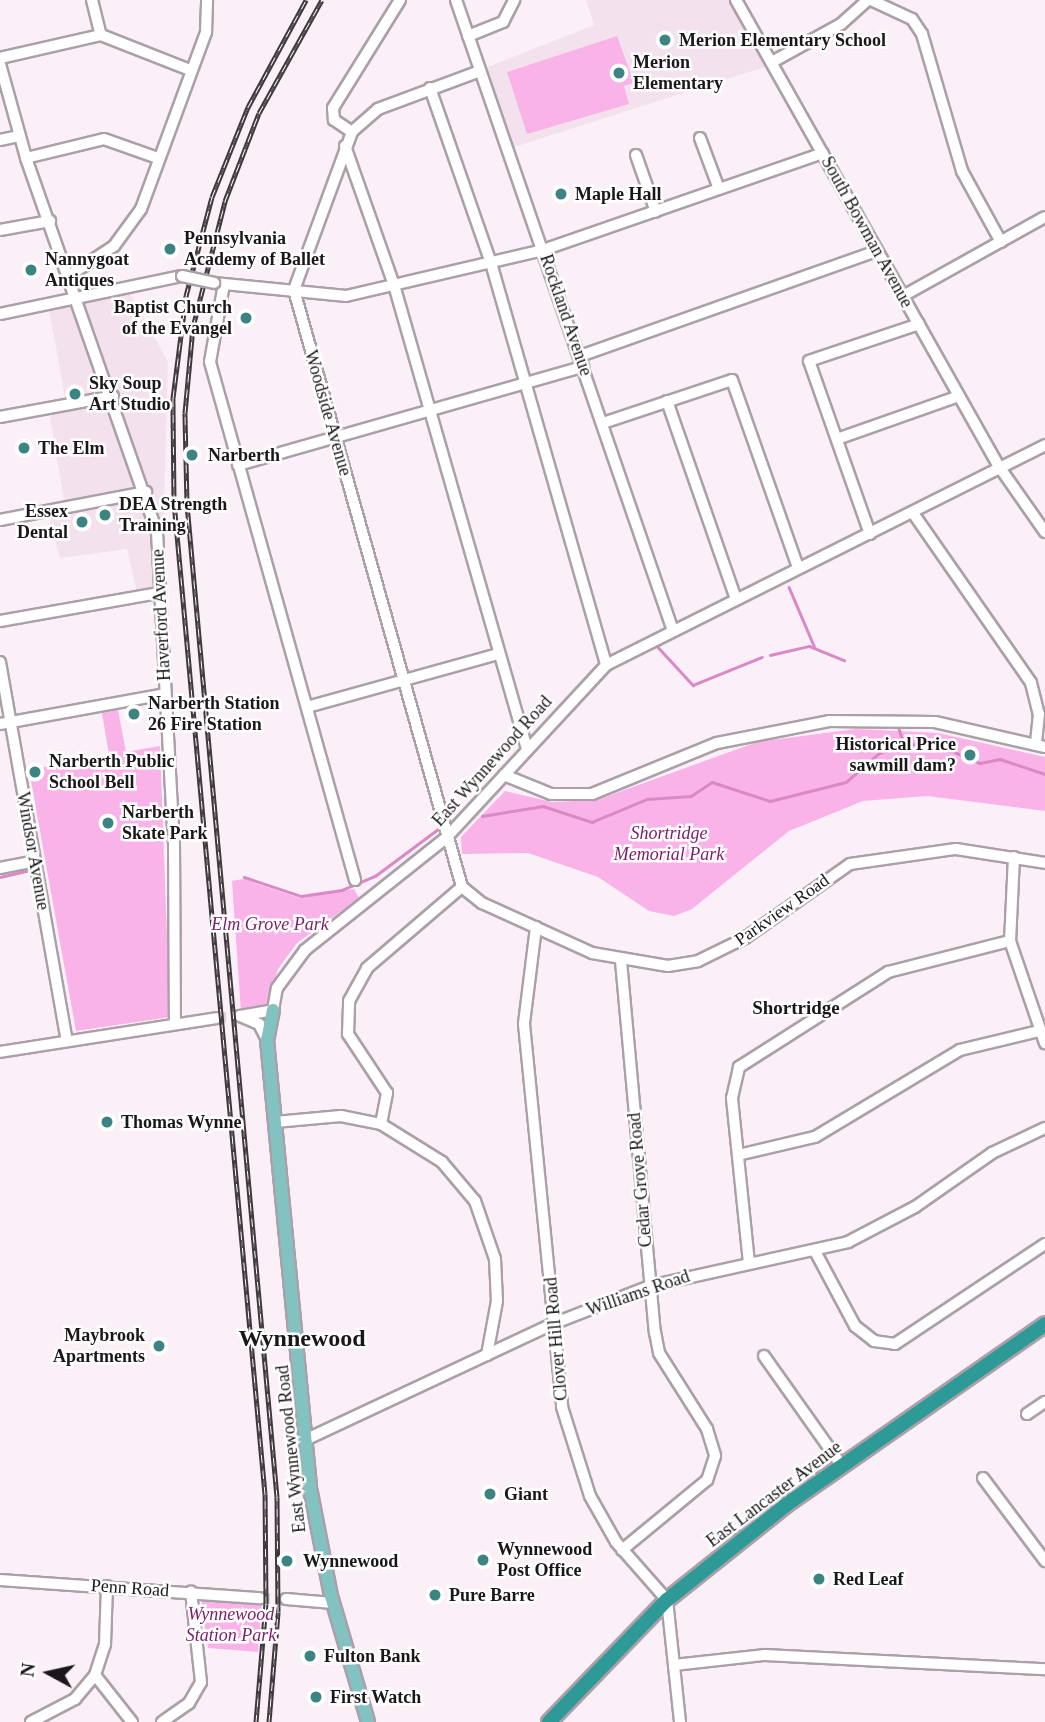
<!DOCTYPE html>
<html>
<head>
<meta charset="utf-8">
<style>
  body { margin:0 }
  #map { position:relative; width:1045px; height:1722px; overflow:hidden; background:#fbeff8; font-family:Georgia,serif }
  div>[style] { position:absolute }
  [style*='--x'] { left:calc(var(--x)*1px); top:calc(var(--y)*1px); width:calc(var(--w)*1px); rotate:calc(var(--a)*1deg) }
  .built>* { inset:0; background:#f4e1ee }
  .green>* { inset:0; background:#fab3e8 }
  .stream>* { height:2.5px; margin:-1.25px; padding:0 1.25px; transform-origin:1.25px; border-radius:1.25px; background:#da89c7 }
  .minor-tunnel>* { height:10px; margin-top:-5px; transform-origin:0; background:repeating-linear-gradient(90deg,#d9ced7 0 10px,transparent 0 15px) }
  .roads { filter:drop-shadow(2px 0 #aba0a8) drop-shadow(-2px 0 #aba0a8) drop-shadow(0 2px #aba0a8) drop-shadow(0 -2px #aba0a8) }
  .minor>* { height:10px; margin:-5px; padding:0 5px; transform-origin:5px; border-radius:5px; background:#fff }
  .major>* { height:12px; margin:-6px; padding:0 6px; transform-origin:6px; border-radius:6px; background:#82c2c1 }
  .highway>* { height:14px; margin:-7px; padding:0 7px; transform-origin:7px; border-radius:7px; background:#2e9a97 }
  .rail>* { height:5px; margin-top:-2.5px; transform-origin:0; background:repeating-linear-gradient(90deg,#fff 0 8px,#3e383c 0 16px); box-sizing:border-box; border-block:2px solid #3e383c }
  .bridges { filter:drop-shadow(2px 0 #aba0a8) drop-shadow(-2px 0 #aba0a8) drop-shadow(0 2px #aba0a8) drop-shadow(0 -2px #aba0a8) }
  .minor-bridge>* { height:10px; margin:-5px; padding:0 5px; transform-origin:5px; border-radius:5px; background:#fff }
  .dots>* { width:19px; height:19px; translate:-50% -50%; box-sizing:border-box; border:4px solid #fff; border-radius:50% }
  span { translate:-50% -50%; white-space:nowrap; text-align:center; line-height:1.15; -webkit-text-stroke:5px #fff; paint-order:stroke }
  .poi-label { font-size:18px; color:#1a1619; font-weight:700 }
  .left { translate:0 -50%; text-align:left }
  .right { translate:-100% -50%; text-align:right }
  .street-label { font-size:18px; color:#1a1619 }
  .park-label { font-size:18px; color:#7b1b6a; font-style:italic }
  .neighbourhood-label { font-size:19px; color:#1a1619; font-weight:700 }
  .district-label { font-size:24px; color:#1a1619; font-weight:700 }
  .north { position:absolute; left:14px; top:1638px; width:70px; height:70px; -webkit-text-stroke:5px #fff; paint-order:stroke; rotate:278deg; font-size:19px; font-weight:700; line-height:28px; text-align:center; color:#1a1619 }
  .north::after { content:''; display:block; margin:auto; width:24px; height:32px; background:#1a1619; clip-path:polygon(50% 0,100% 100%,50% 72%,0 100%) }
</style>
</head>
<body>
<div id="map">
  <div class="built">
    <div style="clip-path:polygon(586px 0,732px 0,768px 66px,511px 148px,483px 69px,594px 25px)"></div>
    <div style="clip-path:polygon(129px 291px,168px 362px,162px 586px,137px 592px,127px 549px,60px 558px,48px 515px,66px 512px,50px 417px,66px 402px,49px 310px)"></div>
  </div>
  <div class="green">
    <div style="clip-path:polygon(617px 36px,634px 83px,624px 86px,629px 104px,527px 134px,507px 72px)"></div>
    <div style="clip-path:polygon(118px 710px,126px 752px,160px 746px,170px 1017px,76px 1031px,29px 770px,109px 755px,102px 713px)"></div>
    <div style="clip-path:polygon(856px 729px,938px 733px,1045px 757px,1045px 811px,927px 796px,863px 801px,789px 831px,692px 909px,674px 916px,649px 911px,598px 877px,528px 853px,462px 854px,461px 837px,505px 791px,552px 802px,597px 800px,757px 742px)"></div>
    <div style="clip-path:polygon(243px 879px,300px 898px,354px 889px,359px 898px,297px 943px,278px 969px,266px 1009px,241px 1012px,232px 881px)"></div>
    <div style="clip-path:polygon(201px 1598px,262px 1603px,258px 1652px,208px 1648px)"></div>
  </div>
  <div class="stream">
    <div style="--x:789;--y:587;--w:66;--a:66.9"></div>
    <div style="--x:658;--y:647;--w:52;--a:47.4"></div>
    <div style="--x:693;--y:685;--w:74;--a:-22.1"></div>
    <div style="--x:770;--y:655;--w:40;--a:-13"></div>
    <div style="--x:809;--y:646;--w:38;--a:22"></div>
    <div style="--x:898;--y:726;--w:20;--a:72"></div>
    <div style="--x:482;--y:816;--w:62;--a:-9.3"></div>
    <div style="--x:543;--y:806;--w:52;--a:18.1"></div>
    <div style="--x:592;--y:822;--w:60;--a:-22.7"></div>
    <div style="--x:647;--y:799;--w:44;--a:-3.9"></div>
    <div style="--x:691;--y:796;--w:25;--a:-34"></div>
    <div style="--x:712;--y:782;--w:61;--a:18.1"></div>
    <div style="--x:770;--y:801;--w:78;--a:-14"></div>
    <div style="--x:846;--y:782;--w:44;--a:-41.3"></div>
    <div style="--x:879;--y:753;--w:30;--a:-17"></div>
    <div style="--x:908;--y:744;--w:30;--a:2"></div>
    <div style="--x:938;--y:745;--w:46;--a:23.2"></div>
    <div style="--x:980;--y:763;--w:20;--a:-11"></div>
    <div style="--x:1000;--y:759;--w:47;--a:18.4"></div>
    <div style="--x:0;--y:877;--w:28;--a:-13"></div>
    <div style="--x:244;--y:877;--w:60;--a:18.4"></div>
    <div style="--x:301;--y:896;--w:41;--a:-8.3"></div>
    <div style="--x:342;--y:890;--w:36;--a:-23"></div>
    <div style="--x:375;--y:876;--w:79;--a:-36.7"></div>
  </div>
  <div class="minor-tunnel">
    <div style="--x:216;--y:1018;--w:24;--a:-5"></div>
    <div style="--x:260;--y:1598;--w:26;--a:2"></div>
  </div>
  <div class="roads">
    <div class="minor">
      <div style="--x:92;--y:0;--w:36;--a:76"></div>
      <div style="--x:456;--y:0;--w:667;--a:71.02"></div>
      <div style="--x:736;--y:0;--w:534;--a:60.6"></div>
      <div style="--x:998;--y:465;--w:82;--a:55"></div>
      <div style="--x:871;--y:0;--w:45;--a:24.9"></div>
      <div style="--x:912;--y:19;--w:18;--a:56"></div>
      <div style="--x:922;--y:34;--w:143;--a:73.7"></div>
      <div style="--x:962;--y:171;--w:81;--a:61.2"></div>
      <div style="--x:468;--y:36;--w:38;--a:-22"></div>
      <div style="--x:503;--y:22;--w:25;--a:-63"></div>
      <div style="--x:0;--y:58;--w:104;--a:-12.8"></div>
      <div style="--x:101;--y:35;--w:96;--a:21.5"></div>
      <div style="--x:772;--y:62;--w:79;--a:-28.8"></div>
      <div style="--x:841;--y:24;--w:36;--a:-42"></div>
      <div style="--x:0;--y:64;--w:98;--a:74.5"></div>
      <div style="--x:26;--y:158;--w:396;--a:70.7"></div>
      <div style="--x:157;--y:532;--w:310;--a:86.9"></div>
      <div style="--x:174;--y:842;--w:181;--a:89.7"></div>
      <div style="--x:480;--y:71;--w:109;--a:159.6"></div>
      <div style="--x:378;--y:109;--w:35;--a:139"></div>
      <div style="--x:352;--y:132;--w:168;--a:110.2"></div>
      <div style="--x:294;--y:290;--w:620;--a:74.28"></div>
      <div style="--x:462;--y:887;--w:26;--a:39"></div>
      <div style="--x:482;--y:903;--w:121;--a:24.4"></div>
      <div style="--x:592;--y:953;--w:77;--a:9.7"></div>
      <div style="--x:668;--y:966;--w:30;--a:-9"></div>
      <div style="--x:698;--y:961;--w:52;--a:-26.1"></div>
      <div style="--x:745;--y:938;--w:128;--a:-35.2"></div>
      <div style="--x:850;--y:864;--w:107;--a:-8.1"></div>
      <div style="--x:956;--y:849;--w:90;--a:8.9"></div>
      <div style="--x:430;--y:88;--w:185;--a:70.8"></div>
      <div style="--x:491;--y:263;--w:418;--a:74"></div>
      <div style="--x:352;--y:132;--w:22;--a:-146"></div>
      <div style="--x:334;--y:120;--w:12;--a:-95"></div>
      <div style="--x:333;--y:108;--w:127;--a:-58.2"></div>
      <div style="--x:700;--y:138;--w:54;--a:69.6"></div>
      <div style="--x:0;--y:140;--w:19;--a:-12"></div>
      <div style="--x:345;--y:146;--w:147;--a:70.6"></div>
      <div style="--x:394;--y:285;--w:483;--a:74"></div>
      <div style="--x:636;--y:155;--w:60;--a:70.7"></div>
      <div style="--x:26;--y:158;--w:80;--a:-13.7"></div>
      <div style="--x:104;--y:139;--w:54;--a:19.4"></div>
      <div style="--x:0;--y:230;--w:51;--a:-10.2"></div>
      <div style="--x:70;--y:275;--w:53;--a:-33.4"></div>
      <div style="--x:114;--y:246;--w:46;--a:-53.9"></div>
      <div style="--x:141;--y:209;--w:189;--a:-69.8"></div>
      <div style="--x:206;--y:32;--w:32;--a:-88"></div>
      <div style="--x:214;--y:283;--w:133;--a:5.6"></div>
      <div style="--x:346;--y:296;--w:202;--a:-13.1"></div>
      <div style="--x:543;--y:250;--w:296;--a:-19.1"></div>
      <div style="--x:224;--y:284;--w:79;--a:100.2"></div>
      <div style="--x:210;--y:362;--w:538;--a:74.36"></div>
      <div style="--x:903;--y:296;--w:162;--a:-29.1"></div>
      <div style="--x:0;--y:314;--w:186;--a:-11.8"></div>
      <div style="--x:580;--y:356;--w:315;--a:-19.5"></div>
      <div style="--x:667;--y:401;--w:210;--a:70.8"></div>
      <div style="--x:0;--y:417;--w:115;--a:-10.5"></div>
      <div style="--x:603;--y:423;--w:136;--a:-18.4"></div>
      <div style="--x:732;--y:380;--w:198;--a:70.6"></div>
      <div style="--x:837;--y:439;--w:129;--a:-19.4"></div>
      <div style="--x:238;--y:465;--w:359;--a:-15.9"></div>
      <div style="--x:913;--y:513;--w:207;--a:55.2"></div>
      <div style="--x:1031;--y:683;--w:32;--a:76"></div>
      <div style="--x:1039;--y:714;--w:31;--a:96"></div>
      <div style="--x:0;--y:520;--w:149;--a:-10.9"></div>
      <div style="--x:870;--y:534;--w:183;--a:-109.4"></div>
      <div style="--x:809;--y:361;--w:116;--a:-18.6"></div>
      <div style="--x:0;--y:621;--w:161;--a:-10"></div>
      <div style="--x:0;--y:662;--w:385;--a:80"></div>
      <div style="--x:307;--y:707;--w:198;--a:-15.5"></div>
      <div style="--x:0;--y:724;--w:168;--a:-10.3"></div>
      <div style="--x:504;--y:775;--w:51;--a:22"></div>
      <div style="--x:551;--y:794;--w:41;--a:0"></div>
      <div style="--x:592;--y:794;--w:135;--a:-22.2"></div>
      <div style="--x:717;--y:743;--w:114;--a:-11.1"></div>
      <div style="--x:829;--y:721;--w:106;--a:0.5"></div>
      <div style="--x:935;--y:722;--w:113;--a:12.8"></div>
      <div style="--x:1014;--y:857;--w:84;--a:92.7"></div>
      <div style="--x:1010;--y:941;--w:108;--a:71.1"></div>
      <div style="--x:0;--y:868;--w:36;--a:-11"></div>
      <div style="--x:536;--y:927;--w:98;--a:97.1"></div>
      <div style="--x:524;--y:1024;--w:385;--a:84.3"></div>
      <div style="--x:562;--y:1407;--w:93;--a:72.5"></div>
      <div style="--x:590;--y:1496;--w:53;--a:60.5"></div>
      <div style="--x:616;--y:1542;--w:77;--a:48.7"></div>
      <div style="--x:667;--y:1600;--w:123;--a:83.9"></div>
      <div style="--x:621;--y:961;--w:373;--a:84.8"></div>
      <div style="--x:655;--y:1332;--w:21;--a:79"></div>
      <div style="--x:659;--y:1353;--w:90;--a:57.7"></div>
      <div style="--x:707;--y:1429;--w:28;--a:73"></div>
      <div style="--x:715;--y:1456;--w:25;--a:108"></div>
      <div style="--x:707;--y:1480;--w:110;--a:140.5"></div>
      <div style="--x:240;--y:1016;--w:34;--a:-10"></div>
      <div style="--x:273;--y:1010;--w:22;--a:-80"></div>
      <div style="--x:277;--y:988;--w:47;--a:-53.6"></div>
      <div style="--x:305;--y:950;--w:181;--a:-38.5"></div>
      <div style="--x:447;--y:837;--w:234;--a:-47.2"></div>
      <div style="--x:606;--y:665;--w:491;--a:-26.6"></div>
      <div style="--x:240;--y:1016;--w:21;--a:23"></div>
      <div style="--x:259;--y:1024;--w:18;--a:63"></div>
      <div style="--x:0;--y:1052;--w:219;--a:-8.9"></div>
      <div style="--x:275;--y:1122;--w:66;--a:-5.2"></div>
      <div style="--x:341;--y:1116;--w:41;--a:11.3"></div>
      <div style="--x:381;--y:1124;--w:72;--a:31.9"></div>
      <div style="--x:442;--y:1162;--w:51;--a:49.8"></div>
      <div style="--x:475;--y:1201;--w:61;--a:71"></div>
      <div style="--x:495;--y:1259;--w:42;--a:87.3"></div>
      <div style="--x:497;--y:1301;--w:55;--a:100.5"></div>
      <div style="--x:381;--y:1124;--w:32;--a:-79"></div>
      <div style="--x:387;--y:1093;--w:71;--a:-123.5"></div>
      <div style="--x:348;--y:1034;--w:33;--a:-88"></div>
      <div style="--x:349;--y:1001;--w:38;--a:-61"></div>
      <div style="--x:367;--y:968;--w:125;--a:-40.5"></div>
      <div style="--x:738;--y:1155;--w:79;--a:-13.2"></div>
      <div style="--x:815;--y:1137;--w:169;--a:-31"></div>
      <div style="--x:960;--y:1050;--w:81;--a:-13.5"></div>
      <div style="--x:816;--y:1253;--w:83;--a:61.9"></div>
      <div style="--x:855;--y:1326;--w:24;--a:38"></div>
      <div style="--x:874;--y:1341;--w:21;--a:8"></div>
      <div style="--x:895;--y:1344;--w:180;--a:-33.7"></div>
      <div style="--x:749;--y:1263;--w:166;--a:-95.9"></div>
      <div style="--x:732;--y:1098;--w:32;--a:-77"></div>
      <div style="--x:739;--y:1067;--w:177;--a:-32.5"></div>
      <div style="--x:888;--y:972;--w:126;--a:-14.3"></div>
      <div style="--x:764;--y:1356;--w:135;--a:54.7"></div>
      <div style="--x:1027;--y:1414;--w:22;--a:-34"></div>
      <div style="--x:307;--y:1439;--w:274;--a:-25.1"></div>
      <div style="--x:555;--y:1323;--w:102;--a:-21.3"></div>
      <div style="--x:650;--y:1286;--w:203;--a:-12.5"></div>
      <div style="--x:848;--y:1242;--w:76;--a:-27.6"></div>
      <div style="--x:915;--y:1207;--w:94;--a:-35"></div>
      <div style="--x:992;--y:1153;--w:59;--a:-25.3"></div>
      <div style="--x:983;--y:1478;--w:104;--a:53.2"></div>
      <div style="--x:0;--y:1580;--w:261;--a:4"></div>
      <div style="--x:286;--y:1599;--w:47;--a:4.9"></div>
      <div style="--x:674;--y:1665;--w:92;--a:-6.3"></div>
      <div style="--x:765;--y:1655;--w:280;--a:2.9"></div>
      <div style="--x:95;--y:1675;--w:60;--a:51.8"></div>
      <div style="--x:31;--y:1722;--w:50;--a:-27.6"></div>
      <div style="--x:75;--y:1699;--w:31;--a:-50"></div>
      <div style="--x:95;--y:1675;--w:33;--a:-72"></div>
      <div style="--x:105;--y:1644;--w:58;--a:-88"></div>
      <div style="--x:162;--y:1722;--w:33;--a:-35"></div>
      <div style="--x:189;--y:1703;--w:24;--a:-60"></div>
      <div style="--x:201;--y:1682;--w:91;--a:-96.3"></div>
    </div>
    <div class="major">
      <div style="--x:273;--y:1010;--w:31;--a:101"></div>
      <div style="--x:267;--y:1040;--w:455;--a:84.5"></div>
      <div style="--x:311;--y:1493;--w:105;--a:79"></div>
      <div style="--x:331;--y:1596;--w:131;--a:73.6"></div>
    </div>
    <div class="highway">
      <div style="--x:549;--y:1722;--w:170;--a:-46"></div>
      <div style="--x:667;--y:1600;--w:152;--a:-38.6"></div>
      <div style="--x:786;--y:1505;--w:316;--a:-34.9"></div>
    </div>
  </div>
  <div class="rail">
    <div style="--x:256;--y:1722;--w:118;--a:-85.2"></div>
    <div style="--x:266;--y:1604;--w:110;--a:-90.5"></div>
    <div style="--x:265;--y:1494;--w:996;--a:-95.24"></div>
    <div style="--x:174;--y:502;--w:104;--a:-90.6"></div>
    <div style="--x:173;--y:398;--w:103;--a:-82.7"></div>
    <div style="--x:186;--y:296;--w:102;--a:-75.3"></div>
    <div style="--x:212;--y:197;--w:97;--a:-68.2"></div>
    <div style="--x:248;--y:107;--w:122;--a:-61.5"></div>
    <div style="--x:269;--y:1722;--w:110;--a:-85.3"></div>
    <div style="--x:278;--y:1612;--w:115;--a:-90.5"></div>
    <div style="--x:277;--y:1497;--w:997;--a:-95.18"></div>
    <div style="--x:187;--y:504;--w:91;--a:-91.3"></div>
    <div style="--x:185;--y:413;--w:86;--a:-84.7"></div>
    <div style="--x:193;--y:327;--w:130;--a:-75.7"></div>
    <div style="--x:225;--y:201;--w:94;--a:-68.9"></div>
    <div style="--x:259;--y:113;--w:129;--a:-60.9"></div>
  </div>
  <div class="bridges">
    <div class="minor-bridge">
      <div style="--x:182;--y:276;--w:33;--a:12"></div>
    </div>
  </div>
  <div class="dots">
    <div style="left:665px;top:40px;background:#3c8481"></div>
    <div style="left:619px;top:73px;background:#3c8481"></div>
    <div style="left:561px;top:194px;background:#3c8481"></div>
    <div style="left:170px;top:249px;background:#3c8481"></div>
    <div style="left:31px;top:270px;background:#3c8481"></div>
    <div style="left:246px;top:318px;background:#3c8481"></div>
    <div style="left:75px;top:394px;background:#3c8481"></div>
    <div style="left:24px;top:448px;background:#3c8481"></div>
    <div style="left:192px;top:455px;background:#3c8481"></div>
    <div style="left:105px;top:515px;background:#3c8481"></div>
    <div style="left:82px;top:522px;background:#3c8481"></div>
    <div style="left:134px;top:714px;background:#3c8481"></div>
    <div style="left:970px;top:755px;background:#3c8481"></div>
    <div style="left:35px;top:772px;background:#3c8481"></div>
    <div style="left:108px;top:823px;background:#3c8481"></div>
    <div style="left:107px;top:1122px;background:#3c8481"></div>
    <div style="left:159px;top:1346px;background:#3c8481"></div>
    <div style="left:490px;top:1494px;background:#3c8481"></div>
    <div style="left:483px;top:1560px;background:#3c8481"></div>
    <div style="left:287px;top:1561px;background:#3c8481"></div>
    <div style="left:819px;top:1579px;background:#3c8481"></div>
    <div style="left:435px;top:1595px;background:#3c8481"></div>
    <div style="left:310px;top:1656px;background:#3c8481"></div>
    <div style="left:316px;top:1697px;background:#3c8481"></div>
  </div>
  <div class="poi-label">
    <span class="left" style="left:679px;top:40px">Merion Elementary School</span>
    <span class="left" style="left:633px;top:73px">Merion<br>Elementary</span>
    <span class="left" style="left:575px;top:194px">Maple Hall</span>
    <span class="left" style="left:184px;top:249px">Pennsylvania<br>Academy of Ballet</span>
    <span class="left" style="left:45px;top:270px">Nannygoat<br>Antiques</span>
    <span class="right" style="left:232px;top:318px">Baptist Church<br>of the Evangel</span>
    <span class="left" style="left:89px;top:394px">Sky Soup<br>Art Studio</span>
    <span class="left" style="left:38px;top:448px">The Elm</span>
    <span class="left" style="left:208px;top:455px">Narberth</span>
    <span class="left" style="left:119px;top:515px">DEA Strength<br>Training</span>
    <span class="right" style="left:68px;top:522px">Essex<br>Dental</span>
    <span class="left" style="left:148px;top:714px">Narberth Station<br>26 Fire Station</span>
    <span class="right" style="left:956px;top:755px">Historical Price<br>sawmill dam?</span>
    <span class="left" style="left:49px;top:772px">Narberth Public<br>School Bell</span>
    <span class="left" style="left:122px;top:823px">Narberth<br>Skate Park</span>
    <span class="left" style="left:121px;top:1122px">Thomas Wynne</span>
    <span class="right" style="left:145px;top:1346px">Maybrook<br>Apartments</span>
    <span class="left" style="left:504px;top:1494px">Giant</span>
    <span class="left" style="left:497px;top:1560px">Wynnewood<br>Post Office</span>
    <span class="left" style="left:303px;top:1561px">Wynnewood</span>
    <span class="left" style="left:833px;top:1579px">Red Leaf</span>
    <span class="left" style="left:449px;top:1595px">Pure Barre</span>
    <span class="left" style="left:324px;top:1656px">Fulton Bank</span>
    <span class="left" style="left:330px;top:1697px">First Watch</span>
  </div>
  <div class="street-label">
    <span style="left:867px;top:232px;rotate:61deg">South Bowman Avenue</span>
    <span style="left:566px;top:315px;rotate:71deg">Rockland Avenue</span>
    <span style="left:328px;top:413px;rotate:74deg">Woodside Avenue</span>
    <span style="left:161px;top:615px;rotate:-93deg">Haverford Avenue</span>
    <span style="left:492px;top:761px;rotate:-48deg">East Wynnewood Road</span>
    <span style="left:33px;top:851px;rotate:80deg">Windsor Avenue</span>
    <span style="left:782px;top:910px;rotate:-35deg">Parkview Road</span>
    <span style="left:640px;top:1180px;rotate:-95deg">Cedar Grove Road</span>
    <span style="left:638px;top:1293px;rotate:-19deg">Williams Road</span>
    <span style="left:556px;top:1339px;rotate:-95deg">Clover Hill Road</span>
    <span style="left:291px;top:1449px;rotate:-96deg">East Wynnewood Road</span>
    <span style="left:774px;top:1494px;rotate:-37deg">East Lancaster Avenue</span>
    <span style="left:130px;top:1588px;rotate:4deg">Penn Road</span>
  </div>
  <div class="park-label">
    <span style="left:669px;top:844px">Shortridge<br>Memorial Park</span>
    <span style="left:270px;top:924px">Elm Grove Park</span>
    <span style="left:231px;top:1625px">Wynnewood<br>Station Park</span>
  </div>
  <div class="neighbourhood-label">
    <span style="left:796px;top:1008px">Shortridge</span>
  </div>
  <div class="district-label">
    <span style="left:302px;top:1339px">Wynnewood</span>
  </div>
  <div class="north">N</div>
</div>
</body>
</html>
